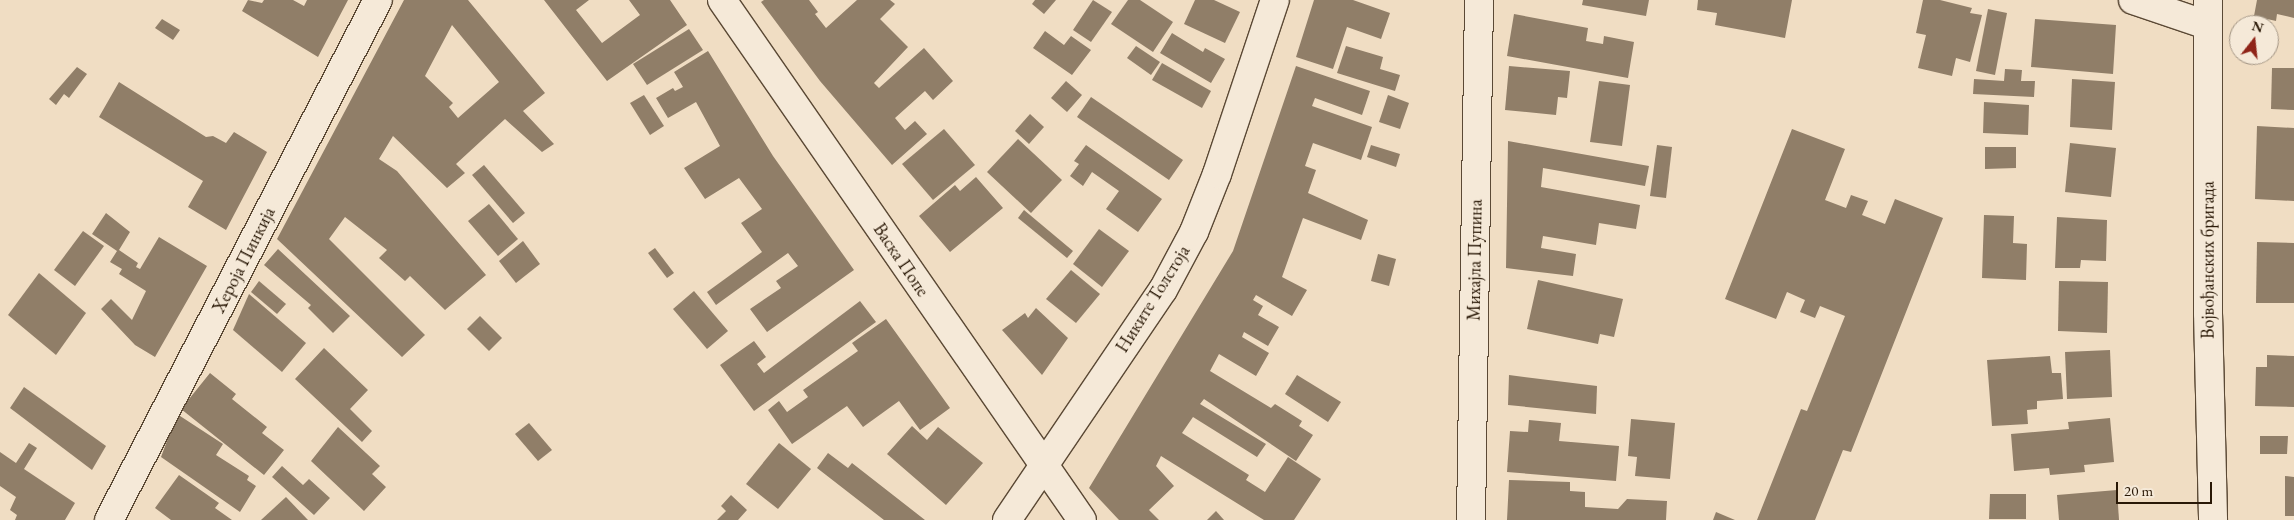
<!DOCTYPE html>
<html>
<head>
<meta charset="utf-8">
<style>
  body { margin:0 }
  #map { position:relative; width:2294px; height:520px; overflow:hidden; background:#f0ddc3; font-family:"EB Garamond",serif }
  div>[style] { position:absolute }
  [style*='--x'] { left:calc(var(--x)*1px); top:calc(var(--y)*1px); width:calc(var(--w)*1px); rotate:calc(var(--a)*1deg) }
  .building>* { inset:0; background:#907e68 }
  .roads { filter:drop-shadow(1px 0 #5b4935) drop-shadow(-1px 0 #5b4935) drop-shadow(0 1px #5b4935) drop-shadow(0 -1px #5b4935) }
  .minor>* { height:28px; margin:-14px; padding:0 14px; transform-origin:14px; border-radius:14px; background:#f5e9d8 }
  span { translate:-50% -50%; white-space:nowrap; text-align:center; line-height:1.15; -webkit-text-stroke:4px #f5e9d8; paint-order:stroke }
  .street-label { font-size:18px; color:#291806 }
  .north { position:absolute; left:2229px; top:15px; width:50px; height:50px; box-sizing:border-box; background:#f5e9d8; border:1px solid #a39584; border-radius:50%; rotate:16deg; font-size:14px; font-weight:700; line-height:20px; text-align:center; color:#291806 }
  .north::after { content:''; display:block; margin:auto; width:18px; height:22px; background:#8f2418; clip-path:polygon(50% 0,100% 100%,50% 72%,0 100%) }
  .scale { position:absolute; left:2116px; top:482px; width:96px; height:22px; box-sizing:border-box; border:2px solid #291806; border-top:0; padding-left:6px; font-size:15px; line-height:18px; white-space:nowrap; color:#291806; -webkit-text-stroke:4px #f5e9d8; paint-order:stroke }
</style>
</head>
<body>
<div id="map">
  <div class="building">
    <div style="clip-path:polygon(248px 0,262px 3px,264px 0,293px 0,304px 6px,307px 0,348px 0,318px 57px,242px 11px)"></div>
    <div style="clip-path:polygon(evenodd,404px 0,468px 0,545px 93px,523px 111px,554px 144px,542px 152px,505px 119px,456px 164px,465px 173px,447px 188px,393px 136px,379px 159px,397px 171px,486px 275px,445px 310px,410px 276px,405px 281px,379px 258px,387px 250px,345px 217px,329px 239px,425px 335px,402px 357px,277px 239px,404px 0,452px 25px,499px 82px,458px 118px,449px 107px,453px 103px,425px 76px,452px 25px)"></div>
    <div style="clip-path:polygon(544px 0,589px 0,576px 10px,602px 43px,640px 15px,629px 0,670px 0,687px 25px,607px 81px)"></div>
    <div style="clip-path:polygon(764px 0,809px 0,818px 12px,815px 14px,826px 28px,857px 0,890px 0,895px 4px,880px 19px,908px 47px,874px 83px,879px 88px,924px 48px,953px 81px,933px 100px,925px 91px,895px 118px,905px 130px,915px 121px,927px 134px,892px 165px,820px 81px,761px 2px)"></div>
    <div style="clip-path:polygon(1035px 0,1056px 0,1044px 14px,1032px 4px)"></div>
    <div style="clip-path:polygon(1093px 0,1112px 12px,1091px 42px,1073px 30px)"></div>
    <div style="clip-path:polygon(1128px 0,1140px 0,1173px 22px,1153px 52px,1111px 24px)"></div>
    <div style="clip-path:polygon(1195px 0,1214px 0,1240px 12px,1225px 43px,1184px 24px)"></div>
    <div style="clip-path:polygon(1314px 0,1353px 0,1390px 13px,1381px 39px,1347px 27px,1333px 69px,1296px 57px)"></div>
    <div style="clip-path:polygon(1583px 0,1649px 0,1646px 16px,1582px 5px)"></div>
    <div style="clip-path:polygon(1698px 0,1792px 0,1785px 38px,1715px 25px,1717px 13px,1697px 10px)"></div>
    <div style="clip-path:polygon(1923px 0,1940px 0,1972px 8px,1970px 13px,1982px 15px,1970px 62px,1956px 58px,1952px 76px,1918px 68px,1926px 35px,1916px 33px)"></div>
    <div style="clip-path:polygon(2257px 0,2294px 0,2294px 18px,2277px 14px,2276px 21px,2254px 16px)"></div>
    <div style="clip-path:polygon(1988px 9px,2007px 13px,1995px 75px,1976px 71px)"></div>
    <div style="clip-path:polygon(1514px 14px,1588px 28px,1586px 41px,1603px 44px,1604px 36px,1634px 42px,1628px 78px,1507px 56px)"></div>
    <div style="clip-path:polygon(162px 19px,180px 30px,173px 40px,155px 28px)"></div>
    <div style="clip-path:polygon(2035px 19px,2116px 25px,2113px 74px,2031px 67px)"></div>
    <div style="clip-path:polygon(689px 29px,703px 50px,647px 85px,633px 64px)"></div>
    <div style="clip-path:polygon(1045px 31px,1064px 45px,1071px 36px,1091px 50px,1072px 75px,1033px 48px)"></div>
    <div style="clip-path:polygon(1172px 33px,1203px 52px,1205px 48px,1225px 59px,1211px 83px,1160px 53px)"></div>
    <div style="clip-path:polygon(1136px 46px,1160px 62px,1151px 75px,1127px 58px)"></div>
    <div style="clip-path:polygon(1346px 46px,1383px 57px,1380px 69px,1400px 75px,1395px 91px,1337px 73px)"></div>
    <div style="clip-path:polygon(708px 51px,773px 156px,854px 270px,767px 332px,750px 309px,781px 288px,776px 281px,798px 266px,788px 253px,716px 305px,707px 292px,762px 252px,741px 223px,762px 209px,739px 178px,705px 199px,684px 168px,720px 146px,696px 102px,668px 118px,656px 98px,673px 88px,675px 91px,683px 87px,674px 72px)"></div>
    <div style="clip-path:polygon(1162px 63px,1211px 91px,1202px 108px,1152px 80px)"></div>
    <div style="clip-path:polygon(1296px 66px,1370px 91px,1362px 115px,1315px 98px,1312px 106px,1372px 127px,1361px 160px,1313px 143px,1305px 166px,1316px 170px,1308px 193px,1368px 220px,1361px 240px,1303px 218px,1282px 277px,1307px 290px,1292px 316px,1256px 295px,1253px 300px,1263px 306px,1258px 315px,1279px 327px,1268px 346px,1244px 332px,1242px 337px,1269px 353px,1256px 376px,1219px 354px,1210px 371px,1271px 408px,1275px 404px,1302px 421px,1299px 426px,1313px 435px,1296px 461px,1204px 399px,1200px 404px,1266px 444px,1257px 457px,1193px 417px,1182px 433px,1249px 475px,1246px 480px,1265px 492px,1288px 457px,1321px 479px,1294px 520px,1264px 520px,1161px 456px,1156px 466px,1174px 486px,1149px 510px,1159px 520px,1119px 520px,1089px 488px,1233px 251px)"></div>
    <div style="clip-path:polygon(1509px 66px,1570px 71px,1567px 98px,1558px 97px,1556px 115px,1505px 110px)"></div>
    <div style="clip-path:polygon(77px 67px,87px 74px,69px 98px,64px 94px,56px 105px,49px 99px)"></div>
    <div style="clip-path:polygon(2272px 68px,2294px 68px,2294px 110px,2271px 109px)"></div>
    <div style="clip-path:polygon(2005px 69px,2022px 70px,2021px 81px,2035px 81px,2034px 97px,1973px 94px,1974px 79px,2004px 81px)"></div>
    <div style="clip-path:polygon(2072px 79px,2115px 82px,2112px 130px,2070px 127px)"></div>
    <div style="clip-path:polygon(1066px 81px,1082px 95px,1067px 112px,1051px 98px)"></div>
    <div style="clip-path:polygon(1599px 81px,1630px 85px,1622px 146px,1590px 142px)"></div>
    <div style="clip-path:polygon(119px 82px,206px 137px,213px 136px,226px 143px,234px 132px,267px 152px,226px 230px,188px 207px,203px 181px,99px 117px)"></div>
    <div style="clip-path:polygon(644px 95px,664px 126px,650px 135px,630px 103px)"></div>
    <div style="clip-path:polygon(1388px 95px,1409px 103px,1400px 129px,1379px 122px)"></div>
    <div style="clip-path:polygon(1091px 97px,1183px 160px,1169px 180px,1077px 117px)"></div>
    <div style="clip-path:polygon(1984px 102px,2029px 105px,2028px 135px,1983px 133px)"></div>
    <div style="clip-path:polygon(1030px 114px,1044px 127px,1029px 144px,1015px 131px)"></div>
    <div style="clip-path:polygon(2257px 126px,2294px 128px,2294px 201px,2255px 199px)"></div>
    <div style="clip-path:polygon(944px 129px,975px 165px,933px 200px,902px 164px)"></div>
    <div style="clip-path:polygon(1792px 129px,1845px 149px,1825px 200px,1846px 208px,1851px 195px,1868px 201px,1862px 215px,1885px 224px,1895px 199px,1943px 218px,1851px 452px,1843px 450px,1815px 520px,1757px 520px,1801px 409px,1807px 411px,1845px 316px,1820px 306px,1815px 318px,1800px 312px,1805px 300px,1787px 292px,1776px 319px,1725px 299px)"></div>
    <div style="clip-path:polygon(1018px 139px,1062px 180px,1031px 213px,987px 172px)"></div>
    <div style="clip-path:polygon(1508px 141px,1649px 166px,1645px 186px,1543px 168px,1541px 187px,1640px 205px,1636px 229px,1599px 223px,1596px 245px,1543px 236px,1541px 248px,1576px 254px,1573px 276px,1506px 268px)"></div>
    <div style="clip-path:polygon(2070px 143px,2116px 148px,2111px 197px,2065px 192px)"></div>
    <div style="clip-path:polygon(1086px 145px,1162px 199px,1138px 232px,1106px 209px,1119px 191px,1092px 172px,1083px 186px,1070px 176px,1079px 164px,1074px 161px)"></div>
    <div style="clip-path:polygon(1371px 145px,1400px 154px,1396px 167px,1367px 157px)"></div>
    <div style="clip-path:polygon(1657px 145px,1672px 147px,1666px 198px,1650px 196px)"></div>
    <div style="clip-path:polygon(1985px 147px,2016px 147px,2016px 168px,1985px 169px)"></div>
    <div style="clip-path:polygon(484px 165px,525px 213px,513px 223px,472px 175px)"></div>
    <div style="clip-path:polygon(976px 177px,1003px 208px,950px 252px,919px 216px,955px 185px,960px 191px)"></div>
    <div style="clip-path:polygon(489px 204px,518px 239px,498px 256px,468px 221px)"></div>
    <div style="clip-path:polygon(1024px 210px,1073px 251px,1067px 258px,1018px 218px)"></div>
    <div style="clip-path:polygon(106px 213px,130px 232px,119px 250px,138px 263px,136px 267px,140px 269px,159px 237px,207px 266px,155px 357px,135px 345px,101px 309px,111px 299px,132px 320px,146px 291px,119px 274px,122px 269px,110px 262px,117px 251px,92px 234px)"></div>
    <div style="clip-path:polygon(1984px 215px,2014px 216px,2013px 243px,2027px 244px,2026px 280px,1982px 278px)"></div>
    <div style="clip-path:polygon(2057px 217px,2107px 220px,2106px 261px,2081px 260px,2080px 268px,2055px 268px)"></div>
    <div style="clip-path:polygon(1099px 229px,1129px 251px,1102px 287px,1073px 264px)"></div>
    <div style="clip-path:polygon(83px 231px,104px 246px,75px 286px,54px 270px)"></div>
    <div style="clip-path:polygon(523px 241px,540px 264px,516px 283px,499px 261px)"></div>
    <div style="clip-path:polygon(2257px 242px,2294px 243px,2294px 303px,2256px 303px)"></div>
    <div style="clip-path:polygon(655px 248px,674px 273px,667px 278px,648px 253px)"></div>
    <div style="clip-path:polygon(278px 249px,350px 316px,333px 333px,308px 308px,311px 305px,264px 265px)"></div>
    <div style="clip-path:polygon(1378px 254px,1396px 259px,1389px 286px,1371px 281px)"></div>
    <div style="clip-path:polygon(1071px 270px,1100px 294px,1076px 323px,1046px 299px)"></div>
    <div style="clip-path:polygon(39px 273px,86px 313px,56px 355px,8px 315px)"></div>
    <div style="clip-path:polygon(1538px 280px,1623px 299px,1614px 337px,1600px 334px,1598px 344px,1527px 329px)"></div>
    <div style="clip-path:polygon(259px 281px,286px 304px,277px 314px,251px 292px)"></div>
    <div style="clip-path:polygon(2059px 281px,2108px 282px,2107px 333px,2058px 331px)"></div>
    <div style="clip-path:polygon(694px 291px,728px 331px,707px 349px,673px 309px)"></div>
    <div style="clip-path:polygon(249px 294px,306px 343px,282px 372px,233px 330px)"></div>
    <div style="clip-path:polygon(860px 301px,876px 322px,754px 411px,720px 365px,754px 341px,766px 357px,757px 364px,764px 373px)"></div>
    <div style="clip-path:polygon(1036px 308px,1068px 338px,1042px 375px,1002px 330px,1025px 313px,1028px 318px)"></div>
    <div style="clip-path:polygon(480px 316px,502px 338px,489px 351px,467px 329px)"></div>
    <div style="clip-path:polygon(886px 319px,950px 408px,920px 430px,899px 401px,863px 427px,847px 406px,792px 444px,768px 410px,779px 401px,787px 412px,808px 397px,803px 390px,858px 351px,852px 343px)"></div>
    <div style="clip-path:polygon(324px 348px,368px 390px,350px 409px,372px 431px,362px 442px,295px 379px)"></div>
    <div style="clip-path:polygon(2110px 350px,2112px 397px,2067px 399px,2065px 352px)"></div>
    <div style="clip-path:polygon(2267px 355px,2294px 356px,2294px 407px,2255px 406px,2256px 367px,2267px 367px)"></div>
    <div style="clip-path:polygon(2050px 356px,2052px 373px,2061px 373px,2063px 399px,2037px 401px,2037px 409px,2027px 410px,2028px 424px,1992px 426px,1987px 360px)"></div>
    <div style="clip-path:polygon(210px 373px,236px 394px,232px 399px,267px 427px,262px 433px,284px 450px,264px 475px,181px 409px)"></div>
    <div style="clip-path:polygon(1297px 375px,1341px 402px,1328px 422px,1285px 394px)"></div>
    <div style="clip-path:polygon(1509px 375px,1597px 386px,1596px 414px,1508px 405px)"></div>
    <div style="clip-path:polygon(24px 387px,106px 446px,92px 470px,10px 408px)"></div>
    <div style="clip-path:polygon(177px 414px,223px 444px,216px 455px,249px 476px,247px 480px,256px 486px,240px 512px,161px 457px)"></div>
    <div style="clip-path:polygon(2110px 418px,2114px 462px,2084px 465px,2085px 472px,2050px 475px,2049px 468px,2014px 471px,2011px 434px,2069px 429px,2068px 422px)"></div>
    <div style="clip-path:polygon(1631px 419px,1675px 423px,1670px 479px,1635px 476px,1637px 457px,1628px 456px)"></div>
    <div style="clip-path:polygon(1529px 420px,1561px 423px,1559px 441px,1619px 446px,1616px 481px,1507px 472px,1510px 431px,1528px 432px)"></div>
    <div style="clip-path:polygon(529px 423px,552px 450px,538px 461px,515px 434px)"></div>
    <div style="clip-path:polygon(912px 426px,927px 440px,938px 427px,983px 463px,946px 505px,887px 454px)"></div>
    <div style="clip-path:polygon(338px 427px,380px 466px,372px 474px,386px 487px,364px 511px,311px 461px)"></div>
    <div style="clip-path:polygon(2260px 436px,2288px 436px,2287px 454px,2260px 454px)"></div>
    <div style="clip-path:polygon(29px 443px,37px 448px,24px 469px,75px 503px,65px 520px,15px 520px,17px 515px,10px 510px,16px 497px,0 486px,0 452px,16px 463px)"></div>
    <div style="clip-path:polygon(779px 443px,811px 469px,778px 509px,746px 484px)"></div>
    <div style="clip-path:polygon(828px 453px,848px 468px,852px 463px,925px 520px,884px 520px,817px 468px)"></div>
    <div style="clip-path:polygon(282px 466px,303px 485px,309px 479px,330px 498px,314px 515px,272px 477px)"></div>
    <div style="clip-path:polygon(179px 475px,219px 503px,215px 508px,232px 520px,171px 520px,155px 508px)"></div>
    <div style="clip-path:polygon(2285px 476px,2294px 477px,2294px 516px,2285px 516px)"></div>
    <div style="clip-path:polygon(1509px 480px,1570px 482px,1570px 491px,1585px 492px,1585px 507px,1618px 509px,1627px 499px,1667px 501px,1666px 520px,1507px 520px)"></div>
    <div style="clip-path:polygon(2117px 490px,2119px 520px,2059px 520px,2057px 495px)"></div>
    <div style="clip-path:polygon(1990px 494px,2026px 494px,2026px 519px,1989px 519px)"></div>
    <div style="clip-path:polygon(731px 495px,747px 510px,738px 520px,717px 520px,726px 511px,721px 506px)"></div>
    <div style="clip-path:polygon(286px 497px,308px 520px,261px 520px)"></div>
    <div style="clip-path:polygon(1216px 511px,1224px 520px,1207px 520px)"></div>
    <div style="clip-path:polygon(1716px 512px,1735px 520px,1713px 520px)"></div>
  </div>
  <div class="roads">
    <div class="minor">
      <div style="--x:722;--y:0;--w:632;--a:55.3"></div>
      <div style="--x:2133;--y:0;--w:78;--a:18.7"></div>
      <div style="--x:2208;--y:0;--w:313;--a:90"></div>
      <div style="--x:2208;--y:313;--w:207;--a:88.6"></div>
      <div style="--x:109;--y:520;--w:585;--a:-62.65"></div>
      <div style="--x:1007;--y:520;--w:278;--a:-55.9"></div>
      <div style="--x:1163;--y:290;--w:66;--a:-61.9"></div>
      <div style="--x:1194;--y:232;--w:62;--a:-68.4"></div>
      <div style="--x:1217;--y:174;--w:183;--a:-71.6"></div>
      <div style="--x:1471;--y:520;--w:520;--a:-89.12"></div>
    </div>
  </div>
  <div class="street-label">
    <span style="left:244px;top:260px;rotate:-63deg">Хероја Пинкија</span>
    <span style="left:901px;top:260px;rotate:56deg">Васка Попе</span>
    <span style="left:1475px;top:260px;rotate:-89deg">Михајла Пупина</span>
    <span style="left:2208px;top:260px;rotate:-90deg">Војвођанских бригада</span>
    <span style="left:1153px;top:299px;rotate:-58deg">Никите Толстоја</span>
  </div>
  <div class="north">N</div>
  <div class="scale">20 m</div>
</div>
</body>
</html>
